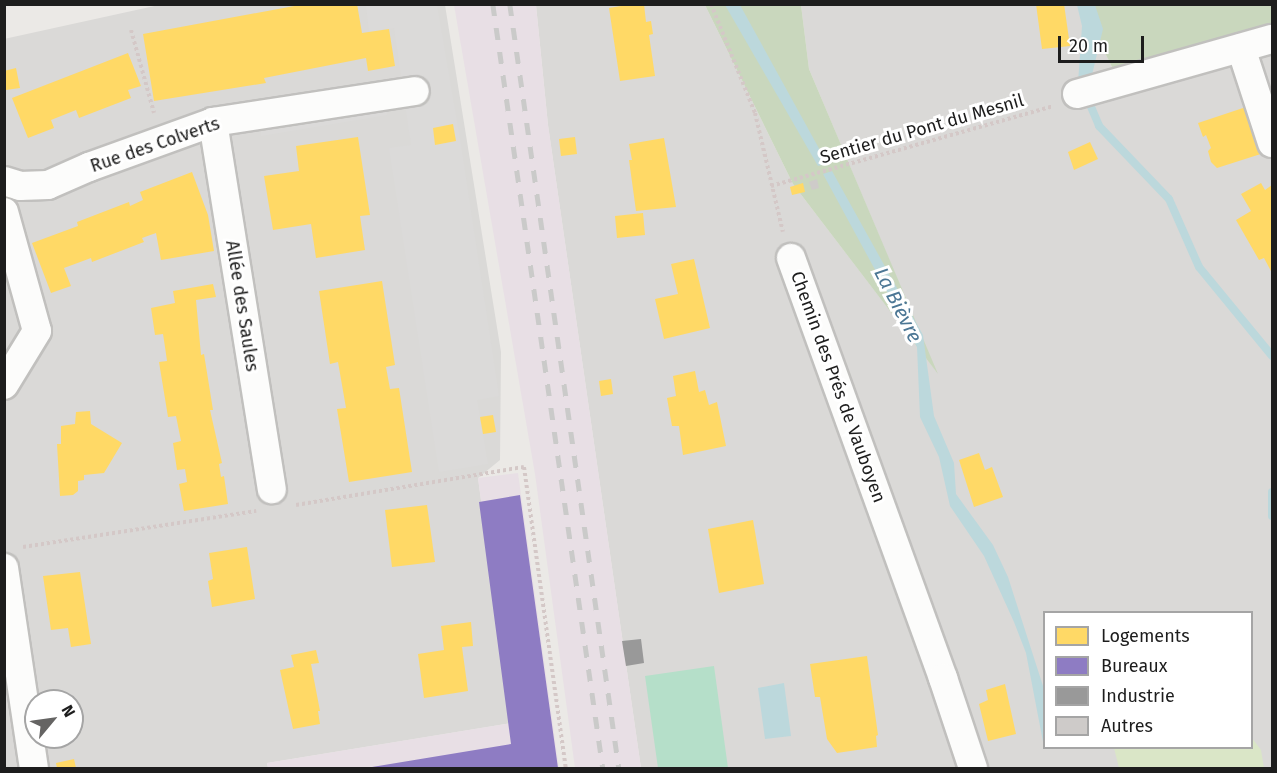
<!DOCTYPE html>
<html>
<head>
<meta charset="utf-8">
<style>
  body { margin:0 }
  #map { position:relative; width:1277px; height:773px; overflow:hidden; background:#ebe9e6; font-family:"Fira Sans",sans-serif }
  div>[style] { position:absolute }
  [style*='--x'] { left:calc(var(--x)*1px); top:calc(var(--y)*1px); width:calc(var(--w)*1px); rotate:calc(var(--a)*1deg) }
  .residential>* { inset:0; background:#dad9d7 }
  .industrial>* { inset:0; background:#e8dfe5 }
  .grass>* { inset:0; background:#dae6c7 }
  .forest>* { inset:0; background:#c9d7bd }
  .pitch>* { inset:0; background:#b5dfc9 }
  .parking>* { inset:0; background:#dbdad9 }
  .water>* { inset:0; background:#bcd8dc }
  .homes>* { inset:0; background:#ffd966 }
  .offices>* { inset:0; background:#8e7cc3 }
  .industry>* { inset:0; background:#999 }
  .stream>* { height:8px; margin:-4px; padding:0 4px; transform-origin:4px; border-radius:4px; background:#bcd8dc }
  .building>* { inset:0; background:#cecbc9 }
  .path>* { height:4px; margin-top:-2px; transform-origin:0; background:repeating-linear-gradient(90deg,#d4c8c7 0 3px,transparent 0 6px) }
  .roads { filter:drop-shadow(2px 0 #c1c0be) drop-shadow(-2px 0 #c1c0be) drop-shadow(0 2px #c1c0be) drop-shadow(0 -2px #c1c0be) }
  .minor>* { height:28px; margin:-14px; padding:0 14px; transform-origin:14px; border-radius:14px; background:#fcfcfb }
  .rail>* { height:4.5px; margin-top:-2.25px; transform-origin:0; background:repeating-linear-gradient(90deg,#cacac9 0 12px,transparent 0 24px) }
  span { translate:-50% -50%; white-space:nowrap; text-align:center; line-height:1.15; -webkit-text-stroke:6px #fff; paint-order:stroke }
  .street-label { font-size:18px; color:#1d1d1d }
  .water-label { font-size:20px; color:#4c7795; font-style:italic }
  .frame { position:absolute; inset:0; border:6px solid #1d1d1d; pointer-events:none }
  .legend { position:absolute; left:1043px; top:611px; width:210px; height:138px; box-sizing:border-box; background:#fff; border:2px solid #a5a5a5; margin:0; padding:8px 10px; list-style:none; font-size:18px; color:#1d1d1d }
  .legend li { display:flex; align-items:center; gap:12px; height:30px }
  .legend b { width:30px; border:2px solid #a5a5a5 }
  .north { position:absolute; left:24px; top:689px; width:60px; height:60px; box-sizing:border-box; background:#fff; border:2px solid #a5a5a5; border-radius:50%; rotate:61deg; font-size:16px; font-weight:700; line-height:24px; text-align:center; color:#1d1d1d }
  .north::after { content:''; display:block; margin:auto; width:21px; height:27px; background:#656463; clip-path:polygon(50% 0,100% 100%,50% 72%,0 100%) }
  .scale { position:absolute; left:1058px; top:36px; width:86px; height:27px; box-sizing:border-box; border:3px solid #1d1d1d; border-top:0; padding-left:8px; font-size:18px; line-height:21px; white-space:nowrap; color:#1d1d1d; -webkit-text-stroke:4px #fff; paint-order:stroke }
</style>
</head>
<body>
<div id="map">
  <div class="residential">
    <div style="clip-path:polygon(evenodd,159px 5px,445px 5px,501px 352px,500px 460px,478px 478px,511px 723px,267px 763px,268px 768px,5px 768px,4px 39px,159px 5px,36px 701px,72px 701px,72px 737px,36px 737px,36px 701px)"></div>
    <div style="clip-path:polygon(evenodd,536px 5px,705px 5px,793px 184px,936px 371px,809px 69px,801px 5px,1081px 5px,1113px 69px,1272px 25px,1272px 768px,641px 768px,548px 125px,536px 5px,1044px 612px,1252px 612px,1252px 748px,1044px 748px,1044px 612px)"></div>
  </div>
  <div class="industrial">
    <div style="clip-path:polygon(454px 5px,536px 5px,548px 125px,641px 768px,575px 768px,535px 474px)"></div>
    <div style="clip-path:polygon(518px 473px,559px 768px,268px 768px,267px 763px,511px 723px,478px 478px)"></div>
  </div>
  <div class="grass">
    <div style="clip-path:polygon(1252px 738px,1261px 750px,1264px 768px,1119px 768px,1114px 748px,1252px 748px)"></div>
  </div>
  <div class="forest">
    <div style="clip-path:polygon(705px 5px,801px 5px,809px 69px,938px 374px,793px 184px)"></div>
    <div style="clip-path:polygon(1081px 5px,1272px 5px,1272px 25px,1113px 69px)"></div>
  </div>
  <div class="pitch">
    <div style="clip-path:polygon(714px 666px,728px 768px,658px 768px,645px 676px)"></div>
  </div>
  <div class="parking">
    <div style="clip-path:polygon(366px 5px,437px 5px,461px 145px,499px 396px,477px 400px,488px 464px,439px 472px,389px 148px,411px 145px,394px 28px,369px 32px)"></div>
    <div style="clip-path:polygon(386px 104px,387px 115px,261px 136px,260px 125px)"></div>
  </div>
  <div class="water">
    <div style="clip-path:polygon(725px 5px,740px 5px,827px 163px,818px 166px)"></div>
    <div style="clip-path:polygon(1077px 5px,1095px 5px,1103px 29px,1091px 79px,1078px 83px,1082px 26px)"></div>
    <div style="clip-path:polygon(832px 171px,923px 335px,934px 416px,954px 463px,956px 494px,993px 545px,1008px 577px,1043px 686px,1044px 747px,1026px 653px,1014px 622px,984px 556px,950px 506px,939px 457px,920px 417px,917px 347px,823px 174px)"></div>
    <div style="clip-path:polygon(784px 683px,791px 736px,765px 739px,758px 688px)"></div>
  </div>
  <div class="homes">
    <div style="clip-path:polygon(305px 4px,357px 4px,362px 33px,389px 29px,395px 66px,368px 71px,366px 58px,264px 78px,266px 83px,154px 101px,143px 34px)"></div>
    <div style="clip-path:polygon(633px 4px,644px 4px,646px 22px,651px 21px,653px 34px,649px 35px,655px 76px,620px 81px,609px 8px)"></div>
    <div style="clip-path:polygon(1036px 4px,1064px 4px,1070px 46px,1042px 49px)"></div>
    <div style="clip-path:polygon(128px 53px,141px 86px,128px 90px,131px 98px,79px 118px,76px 110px,51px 120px,54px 128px,28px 138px,12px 98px)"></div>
    <div style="clip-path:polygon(16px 68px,20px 88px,6px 90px,4px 71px)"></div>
    <div style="clip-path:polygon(1252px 105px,1267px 152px,1217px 168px,1211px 162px,1208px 151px,1211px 148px,1206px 135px,1203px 137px,1198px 123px)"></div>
    <div style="clip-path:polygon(453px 124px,456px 141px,435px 145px,433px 128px)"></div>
    <div style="clip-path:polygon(358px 137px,370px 215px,360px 216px,365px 250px,316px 258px,311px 224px,273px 230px,264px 176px,299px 171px,296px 146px)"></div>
    <div style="clip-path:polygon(575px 137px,577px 154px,561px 156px,559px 139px)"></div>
    <div style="clip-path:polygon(664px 138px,676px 207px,636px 211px,629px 160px,632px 160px,629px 144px)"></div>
    <div style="clip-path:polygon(1090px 142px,1098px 159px,1074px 170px,1068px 152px)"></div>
    <div style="clip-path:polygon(192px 172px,208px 215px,214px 251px,161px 260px,156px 233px,142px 238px,144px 242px,92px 262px,91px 258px,64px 268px,71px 286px,51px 293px,32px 243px,78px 226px,77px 222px,129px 202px,130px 206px,143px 200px,140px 192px)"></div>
    <div style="clip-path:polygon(803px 183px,805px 192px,792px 195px,790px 187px)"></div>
    <div style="clip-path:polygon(1261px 183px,1265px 190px,1272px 185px,1272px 273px,1264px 258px,1259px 260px,1236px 220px,1251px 211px,1241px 194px)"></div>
    <div style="clip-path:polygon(643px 213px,645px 235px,617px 238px,615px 216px)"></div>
    <div style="clip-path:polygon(694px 259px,710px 328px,664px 339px,655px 299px,678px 294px,671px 264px)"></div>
    <div style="clip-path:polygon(382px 281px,395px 365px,386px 367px,390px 389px,399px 388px,412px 472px,349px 482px,337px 409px,346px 408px,338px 362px,330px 364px,319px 291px)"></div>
    <div style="clip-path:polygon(213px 284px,216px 297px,196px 300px,201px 355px,204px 354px,213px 410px,210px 410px,222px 463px,219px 464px,221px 477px,224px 476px,228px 504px,184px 511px,179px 484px,187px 482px,185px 469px,177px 470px,173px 443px,181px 441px,176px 416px,168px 417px,159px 362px,167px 361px,165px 347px,163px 334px,155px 335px,151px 308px,175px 303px,173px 291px)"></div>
    <div style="clip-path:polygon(695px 371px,699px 392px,705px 390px,709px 405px,717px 402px,726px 446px,683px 455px,679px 426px,672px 426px,667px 398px,676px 396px,673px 376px)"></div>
    <div style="clip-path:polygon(611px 379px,613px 394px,601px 396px,599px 381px)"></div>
    <div style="clip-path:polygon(90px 411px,91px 424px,122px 443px,104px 473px,84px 475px,84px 480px,78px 481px,78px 491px,73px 495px,60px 496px,57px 444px,61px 444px,61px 426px,75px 424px,76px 412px)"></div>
    <div style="clip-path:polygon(493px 415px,496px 432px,483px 434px,480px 417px)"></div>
    <div style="clip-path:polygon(979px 453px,985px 470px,992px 467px,1003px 497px,974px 507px,959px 460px)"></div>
    <div style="clip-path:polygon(427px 505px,435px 562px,392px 567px,385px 510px)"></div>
    <div style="clip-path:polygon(753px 520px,764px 584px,719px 593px,708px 529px)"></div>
    <div style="clip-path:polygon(247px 547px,255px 599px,212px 607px,208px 581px,213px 579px,209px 553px)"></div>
    <div style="clip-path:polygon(80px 572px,91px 644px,71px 647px,68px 628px,51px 630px,43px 576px)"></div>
    <div style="clip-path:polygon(471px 622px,473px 646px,462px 647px,468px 691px,424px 698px,418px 654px,444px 650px,441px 626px)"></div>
    <div style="clip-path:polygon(316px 650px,319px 663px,311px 664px,320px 711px,318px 711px,320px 724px,293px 729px,280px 670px,294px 667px,291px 655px)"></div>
    <div style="clip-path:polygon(867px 656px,878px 735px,876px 736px,877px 747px,837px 753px,827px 739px,820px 697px,815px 697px,810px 664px)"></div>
    <div style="clip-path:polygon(1005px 684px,1016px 734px,988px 741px,979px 704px,988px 700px,986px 690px)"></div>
    <div style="clip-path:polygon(74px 759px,76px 768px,57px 768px,56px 763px)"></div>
  </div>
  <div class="offices">
    <div style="clip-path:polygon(520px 495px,558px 768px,366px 768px,511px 744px,479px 502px)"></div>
  </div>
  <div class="industry">
    <div style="clip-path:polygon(641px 639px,644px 663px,626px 666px,622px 641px)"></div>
  </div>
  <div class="stream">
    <div style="--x:1086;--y:95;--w:34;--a:67"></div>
    <div style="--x:1099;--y:126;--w:101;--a:46.2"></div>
    <div style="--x:1169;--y:199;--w:74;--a:66.2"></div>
    <div style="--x:1199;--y:267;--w:115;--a:50.6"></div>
    <div style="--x:1272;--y:492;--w:24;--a:90"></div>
  </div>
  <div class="building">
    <div style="clip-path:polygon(817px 179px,819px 188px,812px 190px,809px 182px)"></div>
  </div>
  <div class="path">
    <div style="--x:711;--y:4;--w:118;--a:68"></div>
    <div style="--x:755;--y:113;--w:122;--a:76.8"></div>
    <div style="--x:131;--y:30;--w:86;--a:74.5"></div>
    <div style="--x:771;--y:186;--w:293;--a:-15.8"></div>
    <div style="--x:296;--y:505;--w:231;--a:-9.5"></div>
    <div style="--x:524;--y:467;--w:304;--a:82.1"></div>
    <div style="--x:23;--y:547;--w:236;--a:-8.8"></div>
  </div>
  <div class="roads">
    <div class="minor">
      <div style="--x:1241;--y:48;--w:100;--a:71.9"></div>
      <div style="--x:1077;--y:94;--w:203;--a:-15.8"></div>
      <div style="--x:213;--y:122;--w:372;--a:80.9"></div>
      <div style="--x:4;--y:181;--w:17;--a:17"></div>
      <div style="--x:20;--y:186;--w:28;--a:-2"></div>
      <div style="--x:48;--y:185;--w:45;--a:-23.7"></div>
      <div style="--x:89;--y:167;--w:132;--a:-19.9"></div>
      <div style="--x:213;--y:122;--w:204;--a:-8.7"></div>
      <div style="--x:4;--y:212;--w:123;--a:74.5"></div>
      <div style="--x:37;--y:331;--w:63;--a:121.4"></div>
      <div style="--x:791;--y:258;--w:447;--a:70.1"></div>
      <div style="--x:943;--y:678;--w:95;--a:71.6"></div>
      <div style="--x:4;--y:568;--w:202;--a:81.5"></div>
    </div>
  </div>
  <div class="rail">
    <div style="--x:493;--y:4;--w:772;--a:81.81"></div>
    <div style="--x:510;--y:4;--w:772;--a:81.88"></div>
  </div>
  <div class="street-label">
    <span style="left:922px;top:129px;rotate:-16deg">Sentier du Pont du Mesnil</span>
    <span style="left:155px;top:145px;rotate:-19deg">Rue des Colverts</span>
    <span style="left:242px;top:306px;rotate:81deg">Allée des Saules</span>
    <span style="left:838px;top:387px;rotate:70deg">Chemin des Prés de Vauboyen</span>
  </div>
  <div class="water-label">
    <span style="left:898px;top:305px;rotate:63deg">La Bièvre</span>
  </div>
  <div class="frame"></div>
  <ul class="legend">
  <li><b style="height:16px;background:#ffd966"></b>Logements</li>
  <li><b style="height:16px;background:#8e7cc3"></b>Bureaux</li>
  <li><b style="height:16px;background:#999"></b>Industrie</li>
  <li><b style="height:16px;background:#cecbc9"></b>Autres</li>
  </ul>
  <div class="north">N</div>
  <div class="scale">20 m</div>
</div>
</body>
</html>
